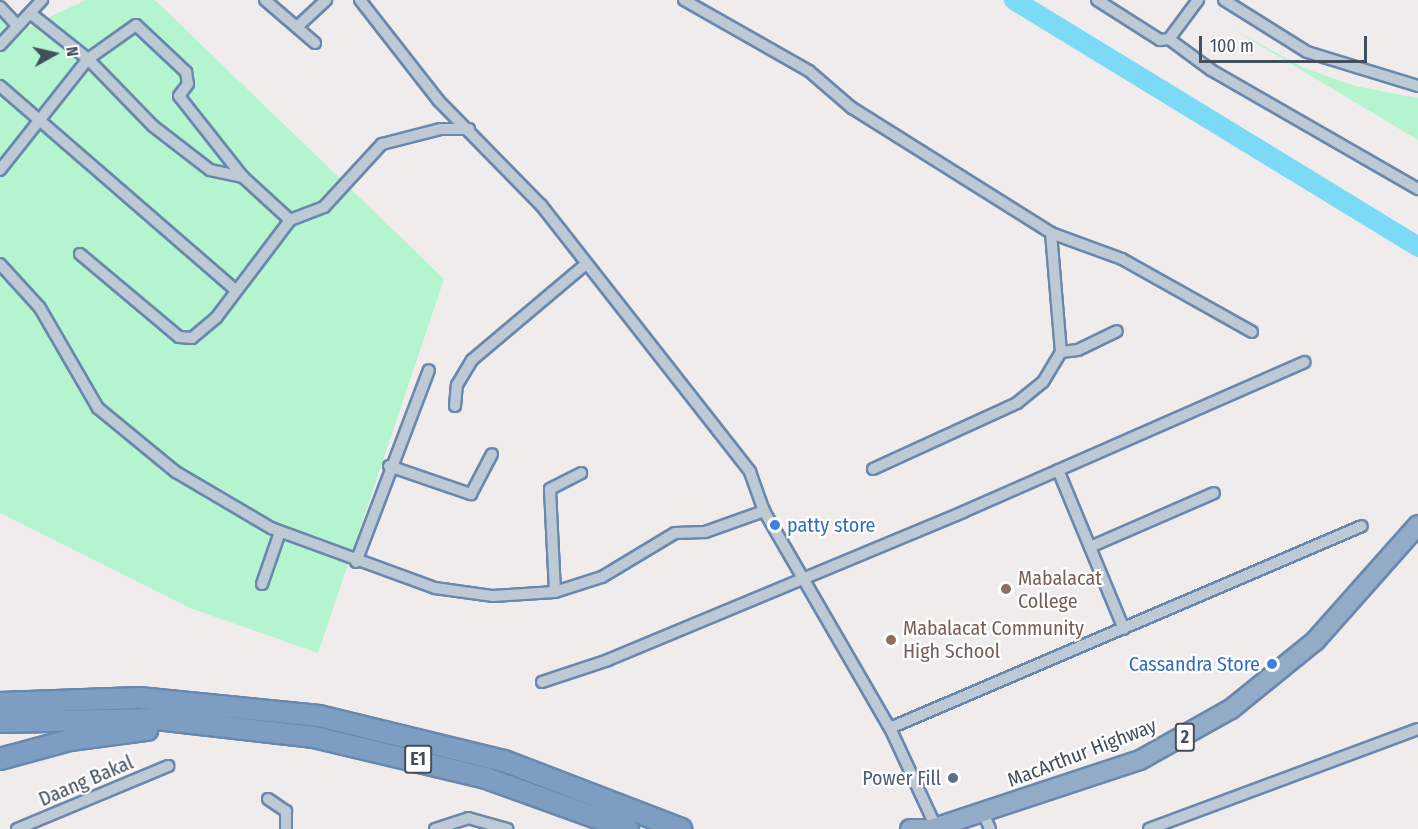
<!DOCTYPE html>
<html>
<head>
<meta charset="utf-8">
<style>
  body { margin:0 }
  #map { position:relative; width:1418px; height:829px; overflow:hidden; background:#f0ecec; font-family:"Fira Sans Condensed",sans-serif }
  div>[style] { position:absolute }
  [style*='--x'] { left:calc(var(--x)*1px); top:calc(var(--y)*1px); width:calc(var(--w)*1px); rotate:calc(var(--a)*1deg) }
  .green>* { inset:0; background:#b4f4ce }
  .river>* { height:20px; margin:-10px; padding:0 10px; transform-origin:10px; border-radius:10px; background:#7bdaf6 }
  .roads { filter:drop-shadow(2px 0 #6988ae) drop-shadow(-2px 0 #6988ae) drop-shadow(0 2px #6988ae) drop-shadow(0 -2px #6988ae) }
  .minor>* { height:10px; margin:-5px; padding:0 5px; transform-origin:5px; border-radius:5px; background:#bdc9d4 }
  .trunk>* { height:18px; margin:-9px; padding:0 9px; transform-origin:9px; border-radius:9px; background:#92acc8 }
  .motorway>* { height:20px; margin:-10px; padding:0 10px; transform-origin:10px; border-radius:10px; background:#7d9ec2 }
  .dots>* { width:16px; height:16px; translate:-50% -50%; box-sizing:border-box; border:3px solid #fff; border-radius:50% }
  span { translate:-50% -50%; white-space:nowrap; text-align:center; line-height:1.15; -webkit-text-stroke:4.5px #fff; paint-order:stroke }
  .shield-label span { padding:2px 4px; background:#fff; border:2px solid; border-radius:4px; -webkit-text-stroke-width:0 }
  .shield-label { font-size:18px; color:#434f5c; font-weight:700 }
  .shop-label { font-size:20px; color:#366cbe }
  .left { translate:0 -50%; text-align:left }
  .right { translate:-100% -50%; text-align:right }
  .education-label { font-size:20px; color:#785e54 }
  .street-label { font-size:20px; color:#434f5c }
  .service-label { font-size:20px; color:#4e5e75 }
  .north { position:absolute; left:24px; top:24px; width:60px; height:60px; -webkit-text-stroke:4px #fff; paint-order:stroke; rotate:82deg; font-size:16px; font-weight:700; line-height:24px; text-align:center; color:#434f5c }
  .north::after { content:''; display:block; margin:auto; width:21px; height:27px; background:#434f5c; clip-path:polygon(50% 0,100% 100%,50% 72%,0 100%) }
  .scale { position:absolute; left:1199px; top:36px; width:168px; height:27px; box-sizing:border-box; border:3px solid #434f5c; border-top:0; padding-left:8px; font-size:18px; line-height:21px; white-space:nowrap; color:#434f5c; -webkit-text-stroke:4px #fff; paint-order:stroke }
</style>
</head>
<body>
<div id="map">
  <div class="green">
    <div style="clip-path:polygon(0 0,29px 27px,86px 0,155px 0,444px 279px,318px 653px,190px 608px,0 513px)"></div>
    <div style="clip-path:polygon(1233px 29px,1304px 68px,1355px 86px,1418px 98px,1418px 140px)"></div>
  </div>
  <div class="river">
    <div style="--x:1014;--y:0;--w:474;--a:31.4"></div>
  </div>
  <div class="roads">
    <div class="minor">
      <div style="--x:265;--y:0;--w:66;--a:40.7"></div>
      <div style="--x:360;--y:0;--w:128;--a:52"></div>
      <div style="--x:439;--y:101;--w:146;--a:45.6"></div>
      <div style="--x:541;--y:205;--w:339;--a:51.9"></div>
      <div style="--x:750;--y:472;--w:41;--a:70.3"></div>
      <div style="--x:764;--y:511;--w:251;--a:59.9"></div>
      <div style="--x:890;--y:728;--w:109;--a:65.1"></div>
      <div style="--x:684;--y:0;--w:144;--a:29.6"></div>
      <div style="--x:809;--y:71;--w:57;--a:40.7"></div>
      <div style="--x:852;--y:108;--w:235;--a:32.1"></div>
      <div style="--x:1051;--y:233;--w:76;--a:20.1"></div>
      <div style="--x:1122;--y:259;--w:149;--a:29.3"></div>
      <div style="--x:1097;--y:0;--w:75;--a:32.4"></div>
      <div style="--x:1160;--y:40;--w:9;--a:-6"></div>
      <div style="--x:1169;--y:39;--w:49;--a:-53.4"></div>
      <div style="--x:1224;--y:0;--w:98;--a:32.1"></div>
      <div style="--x:1307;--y:52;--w:116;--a:17"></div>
      <div style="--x:0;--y:7;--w:25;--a:47"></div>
      <div style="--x:30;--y:13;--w:74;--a:38.4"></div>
      <div style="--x:88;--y:59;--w:93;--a:45.9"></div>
      <div style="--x:153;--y:126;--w:72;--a:37.7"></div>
      <div style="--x:210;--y:170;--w:34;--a:12"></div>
      <div style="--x:243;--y:177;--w:64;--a:42.5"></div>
      <div style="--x:297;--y:27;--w:40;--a:-43"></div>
      <div style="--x:1169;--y:39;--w:52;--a:36.4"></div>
      <div style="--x:1211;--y:70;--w:239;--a:29.9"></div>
      <div style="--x:0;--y:45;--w:62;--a:-47"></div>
      <div style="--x:0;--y:86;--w:310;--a:40.9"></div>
      <div style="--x:0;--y:170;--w:142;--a:-51.6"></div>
      <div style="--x:88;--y:59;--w:59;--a:-35.3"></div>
      <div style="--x:136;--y:25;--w:69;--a:43.2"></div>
      <div style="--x:186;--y:72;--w:12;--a:81"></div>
      <div style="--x:188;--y:84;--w:15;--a:127"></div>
      <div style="--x:179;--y:96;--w:103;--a:51.7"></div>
      <div style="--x:80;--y:254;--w:129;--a:40"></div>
      <div style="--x:179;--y:337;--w:13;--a:4"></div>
      <div style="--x:192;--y:338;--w:31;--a:-40"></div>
      <div style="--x:216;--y:318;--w:123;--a:-52.9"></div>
      <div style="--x:290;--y:220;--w:36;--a:-21"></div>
      <div style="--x:324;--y:207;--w:86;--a:-47.4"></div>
      <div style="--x:382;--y:144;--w:61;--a:-14.3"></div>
      <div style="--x:441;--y:129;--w:28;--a:0"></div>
      <div style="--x:0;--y:264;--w:59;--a:47.7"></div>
      <div style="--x:40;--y:308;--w:116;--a:59.9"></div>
      <div style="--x:98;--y:408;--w:101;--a:39.4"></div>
      <div style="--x:176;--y:472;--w:110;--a:30.5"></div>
      <div style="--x:271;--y:528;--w:175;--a:20.1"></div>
      <div style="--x:435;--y:588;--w:59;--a:7.9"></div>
      <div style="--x:493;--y:596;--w:62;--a:-3.7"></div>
      <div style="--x:555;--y:592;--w:49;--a:-17.7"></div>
      <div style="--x:602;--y:577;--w:85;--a:-31.1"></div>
      <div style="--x:675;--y:533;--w:30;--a:-2"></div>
      <div style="--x:705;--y:532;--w:63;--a:-19.6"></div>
      <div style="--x:1061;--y:352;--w:17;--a:-7"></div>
      <div style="--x:1078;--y:350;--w:43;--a:-26"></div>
      <div style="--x:455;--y:406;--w:21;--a:-85"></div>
      <div style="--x:457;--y:385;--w:29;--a:-59"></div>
      <div style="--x:472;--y:360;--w:149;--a:-40.1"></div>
      <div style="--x:389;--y:466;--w:87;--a:18.9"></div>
      <div style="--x:471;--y:494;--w:45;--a:-62.3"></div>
      <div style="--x:873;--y:469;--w:158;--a:-24.6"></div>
      <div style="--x:1017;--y:403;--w:33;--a:-39"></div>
      <div style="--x:1043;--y:382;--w:35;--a:-59"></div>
      <div style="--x:1061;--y:352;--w:119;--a:-94.8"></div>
      <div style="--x:1058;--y:470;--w:172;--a:67.5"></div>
      <div style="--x:1090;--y:547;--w:135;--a:-23.5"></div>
      <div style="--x:356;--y:562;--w:205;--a:-69.2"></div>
      <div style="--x:262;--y:584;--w:55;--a:-70.9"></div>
      <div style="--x:555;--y:592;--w:103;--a:-92.8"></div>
      <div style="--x:550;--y:489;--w:35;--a:-27"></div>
      <div style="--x:542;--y:682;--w:70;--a:-18.4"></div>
      <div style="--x:608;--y:660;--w:385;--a:-22.6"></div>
      <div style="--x:963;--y:512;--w:373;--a:-23.7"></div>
      <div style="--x:890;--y:728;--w:513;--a:-23.17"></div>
      <div style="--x:268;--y:799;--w:22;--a:34"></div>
      <div style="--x:286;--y:811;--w:18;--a:90"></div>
      <div style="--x:983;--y:813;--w:17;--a:66"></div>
      <div style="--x:17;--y:829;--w:164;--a:-22.6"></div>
      <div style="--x:435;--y:829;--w:35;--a:-18"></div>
      <div style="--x:468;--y:818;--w:41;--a:15.8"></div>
      <div style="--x:1149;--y:829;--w:287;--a:-20.4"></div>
    </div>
    <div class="trunk">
      <div style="--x:910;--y:829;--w:16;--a:0"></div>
      <div style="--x:931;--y:829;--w:220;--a:-18.3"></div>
      <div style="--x:1140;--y:760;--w:104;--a:-29.3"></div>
      <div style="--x:1231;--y:709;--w:108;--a:-39"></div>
      <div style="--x:1315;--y:641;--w:155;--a:-48.4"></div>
    </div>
    <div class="motorway">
      <div style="--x:0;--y:703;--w:139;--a:-2.1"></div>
      <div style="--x:139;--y:698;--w:181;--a:5.7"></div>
      <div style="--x:319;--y:716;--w:190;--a:13.7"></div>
      <div style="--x:504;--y:761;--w:190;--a:21"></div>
      <div style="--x:0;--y:722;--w:156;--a:-1.1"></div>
      <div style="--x:156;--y:719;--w:159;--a:6.5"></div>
      <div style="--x:314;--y:737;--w:177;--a:13.4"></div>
      <div style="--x:486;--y:778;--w:151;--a:19.8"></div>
      <div style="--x:0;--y:759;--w:73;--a:-15.2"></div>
      <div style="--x:70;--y:740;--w:78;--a:-7.4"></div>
    </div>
  </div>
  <div class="dots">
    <div style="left:775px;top:525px;background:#3f7fe0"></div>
    <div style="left:1006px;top:589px;background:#8d6e63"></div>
    <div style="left:891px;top:640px;background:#8d6e63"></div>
    <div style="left:1272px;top:664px;background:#3f7fe0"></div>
    <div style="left:953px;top:778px;background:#5c6f8a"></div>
  </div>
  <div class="shield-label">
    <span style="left:1185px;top:737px">2</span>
    <span style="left:418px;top:759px">E1</span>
  </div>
  <div class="shop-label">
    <span class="left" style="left:787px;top:525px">patty store</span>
    <span class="right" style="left:1260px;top:664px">Cassandra Store</span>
  </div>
  <div class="education-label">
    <span class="left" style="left:1018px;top:590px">Mabalacat<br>College</span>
    <span class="left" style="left:903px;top:640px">Mabalacat Community<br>High School</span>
  </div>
  <div class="street-label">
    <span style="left:1082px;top:753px;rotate:-21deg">MacArthur Highway</span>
    <span style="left:86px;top:781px;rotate:-23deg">Daang Bakal</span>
  </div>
  <div class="service-label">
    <span class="right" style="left:941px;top:778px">Power Fill</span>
  </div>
  <div class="north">N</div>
  <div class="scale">100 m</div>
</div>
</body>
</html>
